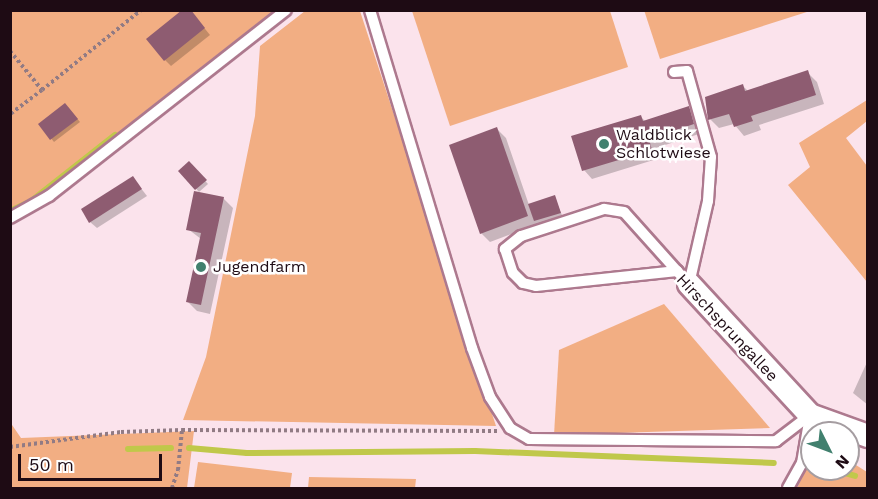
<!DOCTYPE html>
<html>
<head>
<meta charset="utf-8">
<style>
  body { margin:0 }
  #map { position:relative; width:878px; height:499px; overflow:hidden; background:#fbe3ec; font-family:"Work Sans",sans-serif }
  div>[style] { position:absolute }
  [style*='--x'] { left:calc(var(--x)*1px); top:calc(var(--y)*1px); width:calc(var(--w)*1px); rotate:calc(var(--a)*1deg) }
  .green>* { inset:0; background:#f2ae83 }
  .shadow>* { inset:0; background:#0003 }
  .stream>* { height:6px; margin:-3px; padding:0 3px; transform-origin:3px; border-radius:3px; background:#c0c84a }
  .building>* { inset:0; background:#8e5c71 }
  .path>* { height:4px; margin-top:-2px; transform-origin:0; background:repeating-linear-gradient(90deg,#917b84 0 3px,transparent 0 6px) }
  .roads { filter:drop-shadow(2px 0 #ad798e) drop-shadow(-2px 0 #ad798e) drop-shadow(0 2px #ad798e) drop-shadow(0 -2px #ad798e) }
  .lane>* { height:10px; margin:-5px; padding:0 5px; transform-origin:5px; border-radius:5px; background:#fff }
  .street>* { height:22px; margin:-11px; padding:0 11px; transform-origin:11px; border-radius:11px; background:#fff }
  .dots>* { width:16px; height:16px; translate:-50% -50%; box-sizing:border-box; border:3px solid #fff; border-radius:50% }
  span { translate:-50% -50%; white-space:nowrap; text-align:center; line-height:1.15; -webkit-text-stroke:5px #fff; paint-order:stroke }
  .poi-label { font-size:16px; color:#1e0b14 }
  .left { translate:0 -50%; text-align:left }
  .street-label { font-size:16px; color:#1e0b14 }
  .frame { position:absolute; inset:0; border:12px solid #1e0b14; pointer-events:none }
  .north { position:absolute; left:800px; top:421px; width:60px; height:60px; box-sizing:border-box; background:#fff; border:2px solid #a59da1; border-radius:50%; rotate:132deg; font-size:16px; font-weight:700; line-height:24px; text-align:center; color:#1e0b14 }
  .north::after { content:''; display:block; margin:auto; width:21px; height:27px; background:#41806e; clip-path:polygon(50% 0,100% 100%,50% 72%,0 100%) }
  .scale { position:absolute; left:18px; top:454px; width:144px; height:27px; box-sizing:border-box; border:3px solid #1e0b14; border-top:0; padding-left:8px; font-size:18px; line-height:21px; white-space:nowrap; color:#1e0b14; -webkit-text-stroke:4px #fff; paint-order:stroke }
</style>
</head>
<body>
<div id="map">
  <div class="green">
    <div style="clip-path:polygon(644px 10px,810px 10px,810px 11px,660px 59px)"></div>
    <div style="clip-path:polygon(11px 11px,284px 11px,49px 196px,11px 217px)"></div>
    <div style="clip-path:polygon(305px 11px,360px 11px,496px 426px,183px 420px,206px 357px,255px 116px,260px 46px)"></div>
    <div style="clip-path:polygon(412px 11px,610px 11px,628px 67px,450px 126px)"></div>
    <div style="clip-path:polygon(867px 100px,867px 121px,846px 138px,867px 166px,867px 282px,788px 185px,810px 167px,799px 143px)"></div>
    <div style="clip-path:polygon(664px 304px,770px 428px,554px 435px,559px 350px)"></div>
    <div style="clip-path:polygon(10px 422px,21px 438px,194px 431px,187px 488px,11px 488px)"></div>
    <div style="clip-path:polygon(812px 457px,812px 469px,848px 469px,848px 460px,867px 472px,867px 488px,797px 488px)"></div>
    <div style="clip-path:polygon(198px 462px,292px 473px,290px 488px,194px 488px)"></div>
    <div style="clip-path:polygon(309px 477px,416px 479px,415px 488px,308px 488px)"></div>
  </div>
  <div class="shadow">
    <div style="clip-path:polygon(193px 14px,210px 35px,171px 66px,165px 60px)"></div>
    <div style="clip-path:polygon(807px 72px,817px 82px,824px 104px,759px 125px,761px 130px,744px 136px,734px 124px,719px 128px,710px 119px,743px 86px,748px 91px)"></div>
    <div style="clip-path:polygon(68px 107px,80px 122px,54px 142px,40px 125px)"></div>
    <div style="clip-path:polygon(689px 108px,697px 116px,702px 133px,656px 148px,660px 158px,592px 179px,584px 170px,640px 116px,646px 122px)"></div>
    <div style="clip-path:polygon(497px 129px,506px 138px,529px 205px,554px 197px,562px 215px,490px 242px,481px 233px)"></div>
    <div style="clip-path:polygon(189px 163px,208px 184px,199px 192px,180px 171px)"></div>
    <div style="clip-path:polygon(133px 178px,147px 196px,97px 228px,90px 222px)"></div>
    <div style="clip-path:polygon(223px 198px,233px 208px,210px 314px,197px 311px,188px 302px,201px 239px,188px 229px)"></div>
    <div style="clip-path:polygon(868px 360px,868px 405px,853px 393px)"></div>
  </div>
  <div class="stream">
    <div style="--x:10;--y:211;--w:23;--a:-25"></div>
    <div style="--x:31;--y:201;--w:107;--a:-38.2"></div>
    <div style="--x:189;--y:448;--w:58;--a:4.9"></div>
    <div style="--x:247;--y:453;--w:228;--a:-0.5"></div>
    <div style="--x:475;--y:451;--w:299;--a:2.3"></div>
    <div style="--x:128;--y:449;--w:43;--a:-1.3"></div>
    <div style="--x:831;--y:469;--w:25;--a:16"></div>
  </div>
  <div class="building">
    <div style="clip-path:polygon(182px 10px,191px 10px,205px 28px,164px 61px,146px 39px)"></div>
    <div style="clip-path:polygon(808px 70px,816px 95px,751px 116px,753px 121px,734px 127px,729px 114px,708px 120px,705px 97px,743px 84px,745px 91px)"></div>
    <div style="clip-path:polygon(65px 103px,78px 119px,50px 140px,38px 124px)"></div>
    <div style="clip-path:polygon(689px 106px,694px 124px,649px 139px,652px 150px,582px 171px,571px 136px,641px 115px,643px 121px)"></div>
    <div style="clip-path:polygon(497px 127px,528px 216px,480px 234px,449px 145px)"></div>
    <div style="clip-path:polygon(189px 161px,207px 180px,195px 190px,178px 171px)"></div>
    <div style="clip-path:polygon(133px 176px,142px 189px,89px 223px,81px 209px)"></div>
    <div style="clip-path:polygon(194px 191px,224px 197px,201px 305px,186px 302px,201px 233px,186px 230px)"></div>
    <div style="clip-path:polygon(555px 195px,561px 213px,534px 221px,528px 204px)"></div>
  </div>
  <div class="path">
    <div style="--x:10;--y:51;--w:50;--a:50.6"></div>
    <div style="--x:42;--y:90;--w:40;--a:143"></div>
    <div style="--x:42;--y:90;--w:127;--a:-38.9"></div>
    <div style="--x:10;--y:447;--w:112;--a:-7.7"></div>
    <div style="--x:121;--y:432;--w:61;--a:-1.9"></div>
    <div style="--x:182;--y:430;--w:315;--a:0.2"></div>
    <div style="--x:172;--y:488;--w:19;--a:-72"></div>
    <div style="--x:178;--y:470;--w:40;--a:-84.3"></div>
  </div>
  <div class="roads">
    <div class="lane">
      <div style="--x:370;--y:10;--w:353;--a:73.2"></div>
      <div style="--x:472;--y:348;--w:52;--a:69.8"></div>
      <div style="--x:490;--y:397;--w:37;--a:57"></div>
      <div style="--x:510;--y:428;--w:22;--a:30"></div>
      <div style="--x:529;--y:439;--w:247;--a:0.5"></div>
      <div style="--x:776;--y:441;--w:43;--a:-37.4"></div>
      <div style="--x:674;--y:72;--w:13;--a:-4"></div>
      <div style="--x:687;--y:71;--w:89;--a:74.4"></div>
      <div style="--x:711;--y:157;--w:44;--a:93.9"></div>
      <div style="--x:708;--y:201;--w:85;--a:102.9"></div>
      <div style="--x:10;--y:218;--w:45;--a:-29.4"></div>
      <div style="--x:49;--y:196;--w:301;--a:-38.1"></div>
      <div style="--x:677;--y:271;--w:79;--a:-131.9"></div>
      <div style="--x:624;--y:212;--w:20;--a:-171"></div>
      <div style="--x:604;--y:209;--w:87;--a:162"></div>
      <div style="--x:521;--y:236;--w:21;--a:141"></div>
      <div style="--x:505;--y:249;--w:25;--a:72"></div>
      <div style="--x:513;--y:273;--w:14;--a:45"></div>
      <div style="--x:523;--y:283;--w:13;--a:13"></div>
      <div style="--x:536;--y:286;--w:142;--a:-6.1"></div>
      <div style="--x:677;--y:271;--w:18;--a:47"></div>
      <div style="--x:788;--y:488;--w:29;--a:-61"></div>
      <div style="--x:802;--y:463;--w:48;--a:-80.3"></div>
    </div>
    <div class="street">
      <div style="--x:689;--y:284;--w:178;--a:47.3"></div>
      <div style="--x:810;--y:415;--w:62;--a:19.9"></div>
    </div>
  </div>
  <div class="dots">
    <div style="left:604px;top:144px;background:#41806e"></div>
    <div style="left:201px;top:267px;background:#41806e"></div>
  </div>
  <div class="poi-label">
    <span class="left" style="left:616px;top:144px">Waldblick<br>Schlotwiese</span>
    <span class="left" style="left:213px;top:267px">Jugendfarm</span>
  </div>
  <div class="street-label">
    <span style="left:727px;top:328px;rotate:47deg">Hirschsprungallee</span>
  </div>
  <div class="frame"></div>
  <div class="north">N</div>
  <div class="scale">50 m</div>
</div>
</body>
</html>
